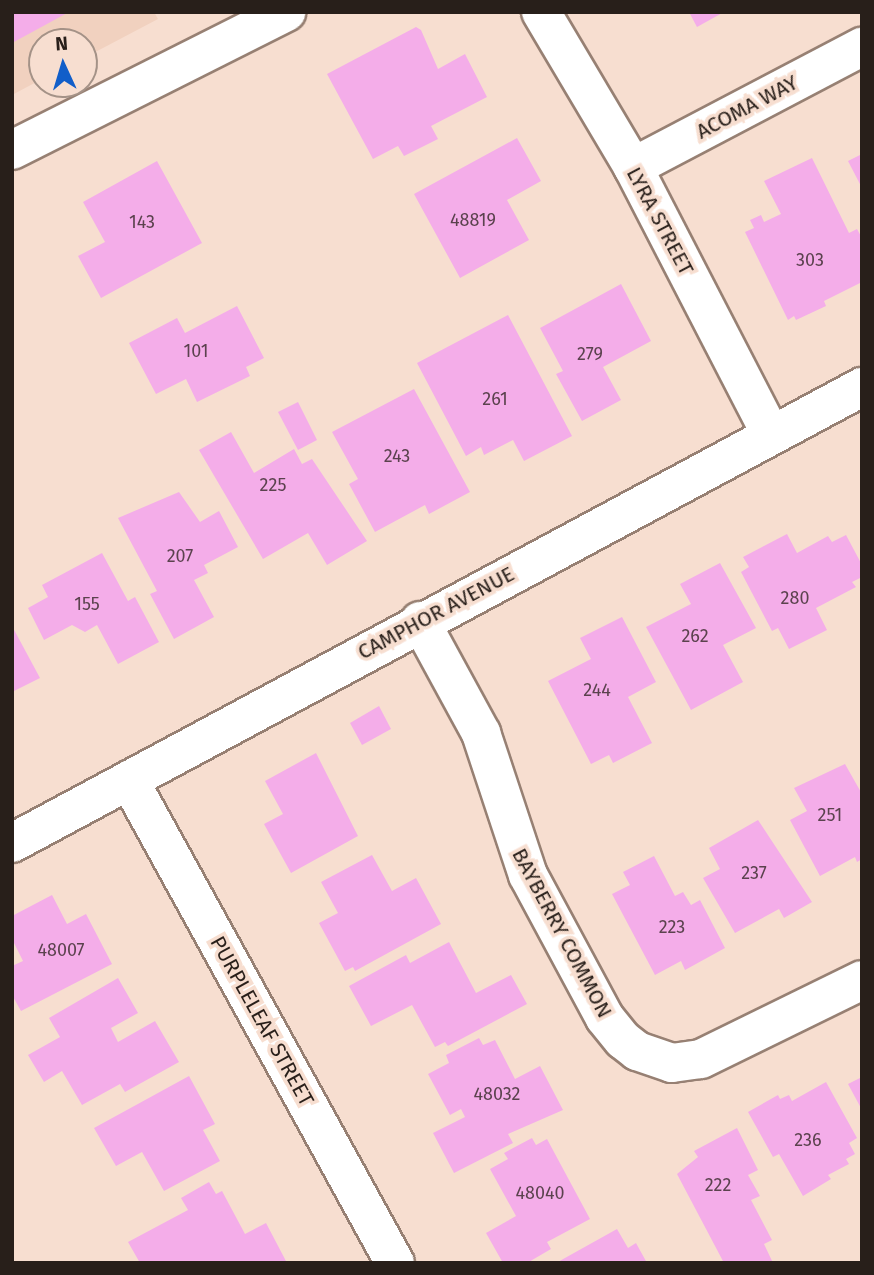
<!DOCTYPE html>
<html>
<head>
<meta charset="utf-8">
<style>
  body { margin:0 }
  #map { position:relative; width:874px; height:1275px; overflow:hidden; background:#f7ded0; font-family:"Fira Sans",sans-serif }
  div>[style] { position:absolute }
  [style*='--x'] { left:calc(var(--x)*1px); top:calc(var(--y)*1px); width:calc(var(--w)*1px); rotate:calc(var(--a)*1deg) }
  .built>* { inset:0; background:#f1d1bf }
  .building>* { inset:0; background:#f4ade9 }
  .roads { filter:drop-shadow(2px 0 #978073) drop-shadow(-2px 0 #978073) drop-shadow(0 2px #978073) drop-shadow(0 -2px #978073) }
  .street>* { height:38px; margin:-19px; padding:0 19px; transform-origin:19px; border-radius:19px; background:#fff }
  span { translate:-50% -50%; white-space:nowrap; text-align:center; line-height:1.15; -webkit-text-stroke:7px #f7ded0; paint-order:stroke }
  .number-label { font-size:18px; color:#5b424e }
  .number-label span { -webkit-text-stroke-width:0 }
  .street-label { font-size:21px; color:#281f1a }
  .frame { position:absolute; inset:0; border:14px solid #281f1a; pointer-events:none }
  .north { position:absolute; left:28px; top:28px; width:70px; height:70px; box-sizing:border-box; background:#f7ded0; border:2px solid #a49287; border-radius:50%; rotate:356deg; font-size:19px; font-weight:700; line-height:28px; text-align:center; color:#281f1a }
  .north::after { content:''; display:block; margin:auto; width:24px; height:32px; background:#115ec9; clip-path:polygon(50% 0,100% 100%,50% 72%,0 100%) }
</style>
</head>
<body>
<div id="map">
  <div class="built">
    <div style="clip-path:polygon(12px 12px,154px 12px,158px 19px,84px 58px,84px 42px,42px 42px,42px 79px,12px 95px)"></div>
  </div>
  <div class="building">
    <div style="clip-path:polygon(12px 12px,69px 12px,12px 43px)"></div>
    <div style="clip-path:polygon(689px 12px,724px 12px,697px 27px)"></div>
    <div style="clip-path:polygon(416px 27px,421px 30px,438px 69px,465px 54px,487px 97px,431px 126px,438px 139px,404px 156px,398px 146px,373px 159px,327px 74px)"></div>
    <div style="clip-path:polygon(517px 138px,541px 181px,507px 200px,529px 240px,460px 278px,414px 194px)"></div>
    <div style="clip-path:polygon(862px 154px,862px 188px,848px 161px)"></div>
    <div style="clip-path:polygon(812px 158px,849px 233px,857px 229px,862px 238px,862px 282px,824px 301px,826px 306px,796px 320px,794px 316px,788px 320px,745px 232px,754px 228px,750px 220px,761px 215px,764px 222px,781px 214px,764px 181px)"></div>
    <div style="clip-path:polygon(157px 161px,202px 243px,101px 298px,78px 256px,105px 242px,83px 202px)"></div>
    <div style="clip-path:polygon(621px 284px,651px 341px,603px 367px,621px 400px,582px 421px,556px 374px,563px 371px,540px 328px)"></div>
    <div style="clip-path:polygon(237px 306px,264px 358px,246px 367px,250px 376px,197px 402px,186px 379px,156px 394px,129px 343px,177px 318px,185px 333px)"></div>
    <div style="clip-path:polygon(508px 315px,572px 436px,524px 461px,513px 440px,484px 455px,481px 447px,466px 456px,417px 363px)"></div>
    <div style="clip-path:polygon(414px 389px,470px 492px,429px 514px,425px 505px,375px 532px,349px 484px,358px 479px,332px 432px)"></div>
    <div style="clip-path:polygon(298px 402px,317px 440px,298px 450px,278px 412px)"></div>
    <div style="clip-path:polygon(231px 432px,254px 473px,294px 449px,302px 464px,312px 459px,367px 541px,327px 565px,308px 533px,263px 559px,199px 450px)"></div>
    <div style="clip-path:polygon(179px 492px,200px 522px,219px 511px,238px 547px,204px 565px,208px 573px,194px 580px,214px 617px,174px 639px,150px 594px,157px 591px,118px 518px)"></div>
    <div style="clip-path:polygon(787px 534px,797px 553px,828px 536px,832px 542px,846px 535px,862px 565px,862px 577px,852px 582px,856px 587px,816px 608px,827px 630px,789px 649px,778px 628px,772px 631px,741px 572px,749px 567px,743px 557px)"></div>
    <div style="clip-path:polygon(102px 553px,128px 601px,135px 597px,159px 642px,118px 664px,97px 625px,85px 632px,72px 625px,44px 640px,28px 608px,48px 597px,42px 585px)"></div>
    <div style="clip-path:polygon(720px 563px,756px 628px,723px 645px,743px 682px,691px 710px,646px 627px,691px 604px,680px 584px)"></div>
    <div style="clip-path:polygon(622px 617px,656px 682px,628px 697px,652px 743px,613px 763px,609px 755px,591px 764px,548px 681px,591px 659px,580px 638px)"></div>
    <div style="clip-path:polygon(12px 626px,40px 678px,12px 692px)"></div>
    <div style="clip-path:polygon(379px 706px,391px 729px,362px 745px,350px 723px)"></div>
    <div style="clip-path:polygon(316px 753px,358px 836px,291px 873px,264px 824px,283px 814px,265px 781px)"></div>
    <div style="clip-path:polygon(845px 764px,862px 794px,862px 859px,857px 862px,855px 857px,820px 876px,790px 820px,807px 811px,794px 788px)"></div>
    <div style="clip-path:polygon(758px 820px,812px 902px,784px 918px,779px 909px,735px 933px,703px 878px,720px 869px,709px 848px)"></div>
    <div style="clip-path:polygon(372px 855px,392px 891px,416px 878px,441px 924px,355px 971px,353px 967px,345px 971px,319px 923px,338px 913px,321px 882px)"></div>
    <div style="clip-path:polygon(654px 856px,675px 896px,683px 892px,691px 905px,700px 900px,725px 948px,685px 970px,681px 961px,655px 975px,612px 894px,630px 885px,623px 872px)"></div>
    <div style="clip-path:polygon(52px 895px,67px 924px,86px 914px,112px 964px,21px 1011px,12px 995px,12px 966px,23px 961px,12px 939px,12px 916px)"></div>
    <div style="clip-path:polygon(449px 942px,476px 993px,511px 975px,527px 1004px,448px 1046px,445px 1042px,435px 1047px,412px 1005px,371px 1026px,349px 986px,406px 955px,410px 963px)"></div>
    <div style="clip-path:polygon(118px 978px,138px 1013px,111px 1028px,118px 1042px,155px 1021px,179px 1062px,125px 1092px,120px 1084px,82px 1105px,62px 1071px,44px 1082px,28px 1055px,60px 1037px,49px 1018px)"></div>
    <div style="clip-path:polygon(479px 1038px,483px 1045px,495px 1040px,515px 1079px,540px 1066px,563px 1110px,508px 1134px,513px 1143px,454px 1173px,433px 1133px,465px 1117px,461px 1109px,450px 1115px,428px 1074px,449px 1063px,446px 1055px)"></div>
    <div style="clip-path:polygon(189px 1076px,215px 1124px,203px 1130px,220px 1161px,164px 1191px,142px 1152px,116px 1166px,94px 1128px)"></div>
    <div style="clip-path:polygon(862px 1077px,862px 1110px,848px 1084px)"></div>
    <div style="clip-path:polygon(826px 1082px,857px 1138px,849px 1143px,855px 1154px,846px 1159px,849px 1164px,828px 1175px,831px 1179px,803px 1196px,779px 1154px,773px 1157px,748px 1112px,778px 1095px,780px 1099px,789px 1095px,792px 1101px)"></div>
    <div style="clip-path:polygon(737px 1128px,758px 1170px,748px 1175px,760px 1196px,751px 1200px,772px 1240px,764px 1244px,773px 1263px,724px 1263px,677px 1174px,698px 1157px,694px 1151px)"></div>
    <div style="clip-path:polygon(532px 1138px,536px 1145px,547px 1139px,590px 1219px,547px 1242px,551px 1249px,527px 1263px,503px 1263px,486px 1233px,516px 1216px,490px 1169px,508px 1159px,504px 1153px)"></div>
    <div style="clip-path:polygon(209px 1182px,216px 1194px,222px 1191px,245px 1234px,266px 1223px,287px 1263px,140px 1263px,128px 1242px,188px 1210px,181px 1198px)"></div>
    <div style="clip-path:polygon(617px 1229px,628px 1248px,636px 1243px,647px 1263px,556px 1263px)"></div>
  </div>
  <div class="roads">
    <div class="street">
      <div style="--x:541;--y:12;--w:180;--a:59.3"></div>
      <div style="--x:633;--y:167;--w:301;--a:62.7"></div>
      <div style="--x:12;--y:150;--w:307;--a:-26.7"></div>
      <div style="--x:633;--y:167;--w:259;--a:-27.7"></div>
      <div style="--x:420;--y:621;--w:128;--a:61.4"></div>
      <div style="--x:481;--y:733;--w:150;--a:71.7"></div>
      <div style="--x:528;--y:875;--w:162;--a:61.7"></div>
      <div style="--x:605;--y:1018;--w:28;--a:51"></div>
      <div style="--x:623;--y:1040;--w:18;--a:38"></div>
      <div style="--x:637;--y:1051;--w:37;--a:19"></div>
      <div style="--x:672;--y:1063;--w:29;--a:-8"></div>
      <div style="--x:701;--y:1059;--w:179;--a:-26.1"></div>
      <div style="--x:129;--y:780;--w:551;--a:61.16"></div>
      <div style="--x:12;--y:843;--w:965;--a:-28.21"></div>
    </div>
  </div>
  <div class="number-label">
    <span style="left:473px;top:220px">48819</span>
    <span style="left:142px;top:222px">143</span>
    <span style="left:810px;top:260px">303</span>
    <span style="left:196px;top:351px">101</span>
    <span style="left:590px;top:354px">279</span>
    <span style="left:495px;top:399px">261</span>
    <span style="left:397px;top:456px">243</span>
    <span style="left:273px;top:485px">225</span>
    <span style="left:180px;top:556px">207</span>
    <span style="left:795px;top:598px">280</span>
    <span style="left:87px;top:604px">155</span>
    <span style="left:695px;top:636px">262</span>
    <span style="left:597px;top:690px">244</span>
    <span style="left:830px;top:815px">251</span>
    <span style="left:754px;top:873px">237</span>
    <span style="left:672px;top:927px">223</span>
    <span style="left:61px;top:950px">48007</span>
    <span style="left:497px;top:1094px">48032</span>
    <span style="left:808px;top:1140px">236</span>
    <span style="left:718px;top:1185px">222</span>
    <span style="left:540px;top:1193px">48040</span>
  </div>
  <div class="street-label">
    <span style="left:747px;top:107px;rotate:-28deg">ACOMA WAY</span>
    <span style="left:660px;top:221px;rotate:62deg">LYRA STREET</span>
    <span style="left:436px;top:613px;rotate:-28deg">CAMPHOR AVENUE</span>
    <span style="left:562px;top:933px;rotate:62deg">BAYBERRY COMMON</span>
    <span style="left:262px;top:1021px;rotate:61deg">PURPLELEAF STREET</span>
  </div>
  <div class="frame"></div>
  <div class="north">N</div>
</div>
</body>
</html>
